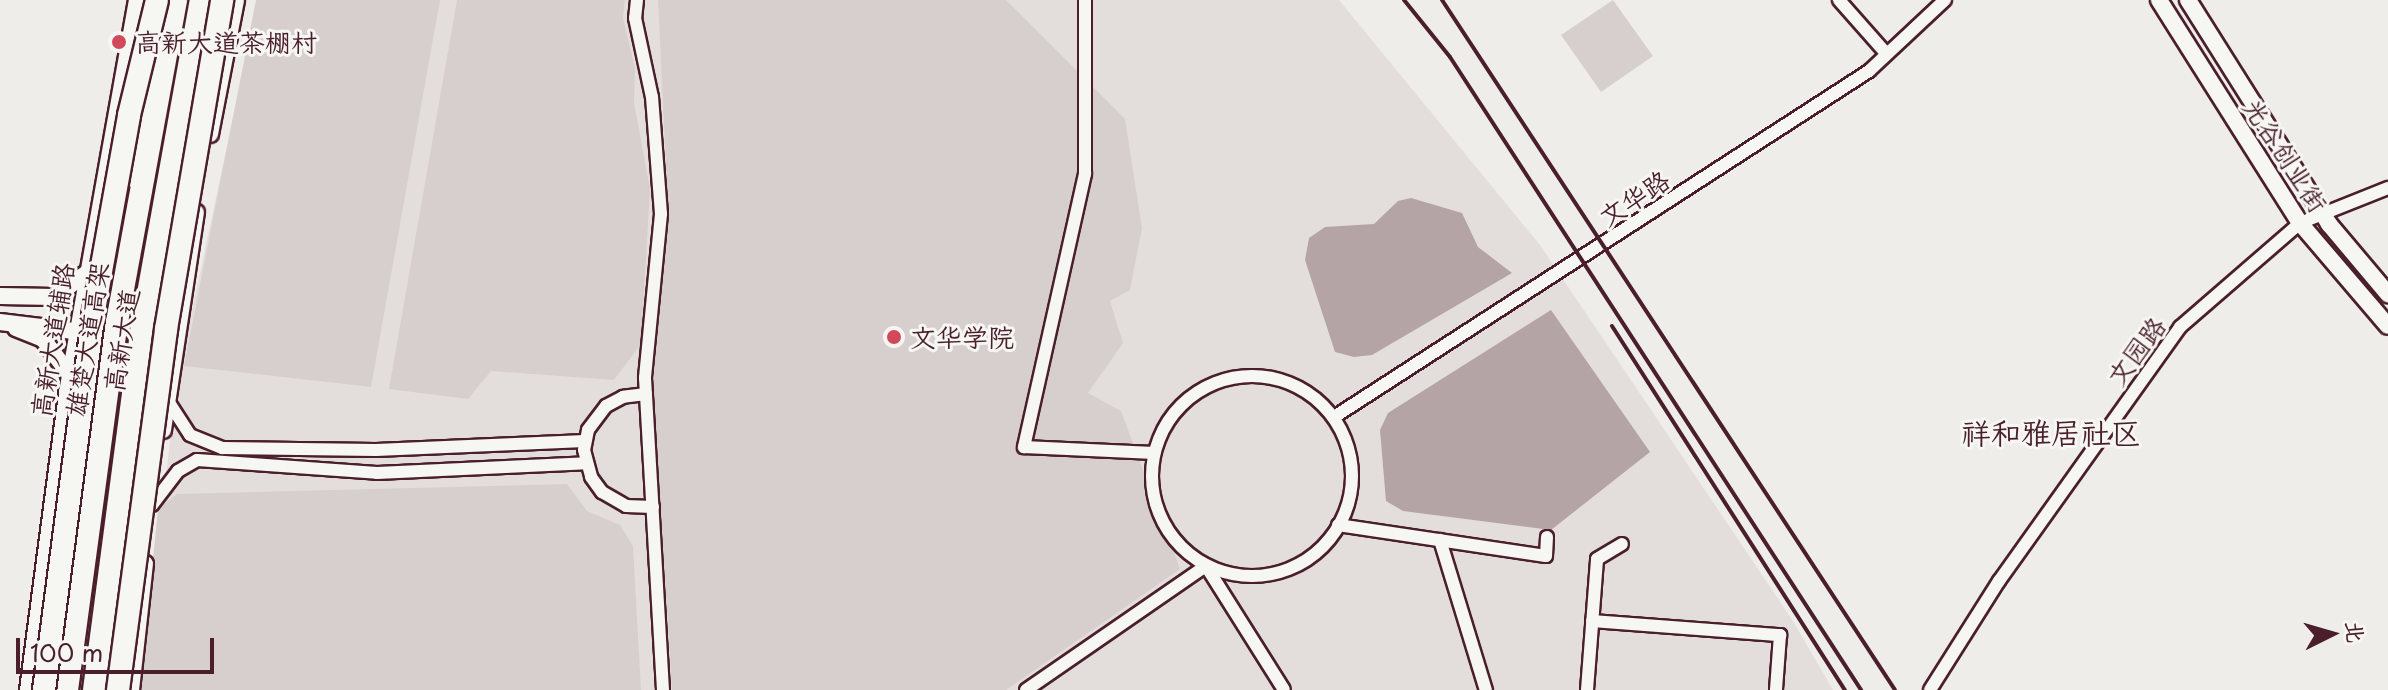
<!DOCTYPE html>
<html>
<head>
<meta charset="utf-8">
<style>
  body { margin:0 }
  #map { position:relative; width:2388px; height:690px; overflow:hidden; background:#efedea; font-family:"Playpen Sans","LXGW WenKai TC",sans-serif }
  div>[style] { position:absolute }
  [style*='--x'] { left:calc(var(--x)*1px); top:calc(var(--y)*1px); width:calc(var(--w)*1px); rotate:calc(var(--a)*1deg) }
  .built>* { inset:0; background:#e3dedc }
  .green>* { inset:0; background:#d7cfce }
  .water>* { inset:0; background:#b4a4a5 }
  .roads { filter:drop-shadow(2px 0 #4a1f2b) drop-shadow(-2px 0 #4a1f2b) drop-shadow(0 2px #4a1f2b) drop-shadow(0 -2px #4a1f2b) }
  .street>* { height:12px; margin:-6px; padding:0 6px; transform-origin:6px; border-radius:6px; background:#f6f6f2 }
  .street>.ring { margin:-6px; padding:0; box-sizing:content-box; background:none; border:12px solid #f6f6f2; border-radius:50% }
  .secondary>* { height:16px; margin:-8px; padding:0 8px; transform-origin:8px; border-radius:8px; background:#f6f6f2 }
  .primary>* { height:18px; margin:-9px; padding:0 9px; transform-origin:9px; border-radius:9px; background:#f6f6f2 }
  .highway>* { height:22px; margin:-11px; padding:0 11px; transform-origin:11px; border-radius:11px; background:#f6f6f2 }
  .rail>* { height:4px; margin:-2px; padding:0 2px; transform-origin:2px; border-radius:2px; background:#4a1f2b }
  .bridges { filter:drop-shadow(2px 0 #4a1f2b) drop-shadow(-2px 0 #4a1f2b) drop-shadow(0 2px #4a1f2b) drop-shadow(0 -2px #4a1f2b) }
  .highway-bridge>* { height:22px; margin:-11px; padding:0 11px; transform-origin:11px; border-radius:11px; background:#f6f6f2 }
  .dots>* { width:22px; height:22px; translate:-50% -50%; box-sizing:border-box; border:4px solid #f6f6f2; border-radius:50% }
  span { translate:-50% -50%; white-space:nowrap; text-align:center; line-height:1.15; -webkit-text-stroke:6px #f6f6f2; paint-order:stroke }
  .poi-label { font-size:26px; color:#4a1f2b }
  .left { translate:0 -50%; text-align:left }
  .street-label { font-size:26px; color:#4a1f2b }
  .quarter-label { font-size:30px; color:#4a1f2b }
  .north { position:absolute; left:2292px; top:594px; width:80px; height:80px; -webkit-text-stroke:6px #f6f6f2; paint-order:stroke; rotate:85deg; font-size:22px; font-weight:700; line-height:32px; text-align:center; color:#4a1f2b }
  .north::after { content:''; display:block; margin:auto; width:28px; height:36px; background:#4a1f2b; clip-path:polygon(50% 0,100% 100%,50% 72%,0 100%) }
  .scale { position:absolute; left:16px; top:638px; width:198px; height:36px; box-sizing:border-box; border:4px solid #4a1f2b; border-top:0; padding-left:10px; font-size:24px; line-height:28px; white-space:nowrap; color:#4a1f2b; -webkit-text-stroke:6px #f6f6f2; paint-order:stroke }
</style>
</head>
<body>
<div id="map">
  <div class="built">
    <div style="clip-path:polygon(258px 0,1339px 0,1540px 245px,1793px 621px,1833px 690px,141px 690px,177px 381px)"></div>
  </div>
  <div class="green">
    <div style="clip-path:polygon(256px 0,440px 0,371px 387px,184px 366px)"></div>
    <div style="clip-path:polygon(457px 0,625px 0,623px 18px,635px 68px,634px 103px,650px 189px,641px 344px,614px 380px,491px 371px,468px 399px,389px 389px)"></div>
    <div style="clip-path:polygon(658px 0,1006px 0,1125px 119px,1142px 228px,1130px 290px,1110px 301px,1123px 343px,1088px 393px,1121px 411px,1180px 569px,1006px 690px,672px 690px,653px 384px,668px 209px)"></div>
    <div style="clip-path:polygon(1613px 0,1653px 56px,1601px 92px,1561px 35px)"></div>
    <div style="clip-path:polygon(567px 484px,587px 511px,620px 525px,633px 546px,641px 690px,140px 690px,158px 509px,177px 494px)"></div>
  </div>
  <div class="water">
    <div style="clip-path:polygon(1411px 198px,1462px 213px,1478px 247px,1512px 273px,1372px 355px,1354px 357px,1335px 352px,1305px 260px,1309px 238px,1325px 227px,1374px 224px,1398px 201px)"></div>
    <div style="clip-path:polygon(1551px 310px,1650px 452px,1551px 530px,1403px 511px,1386px 501px,1380px 430px,1388px 413px)"></div>
  </div>
  <div class="roads">
    <div class="street">
      <div style="--x:637;--y:0;--w:18;--a:96"></div>
      <div style="--x:635;--y:18;--w:81;--a:77.9"></div>
      <div style="--x:652;--y:97;--w:117;--a:85.6"></div>
      <div style="--x:661;--y:214;--w:165;--a:95.6"></div>
      <div style="--x:645;--y:378;--w:313;--a:86.7"></div>
      <div style="--x:1085;--y:0;--w:174;--a:90"></div>
      <div style="--x:1085;--y:174;--w:280;--a:102.6"></div>
      <div style="--x:1024;--y:447;--w:130;--a:2.6"></div>
      <div style="--x:1839;--y:0;--w:69;--a:48.5"></div>
      <div class="ring" style="left:1152px;top:376px;width:188px;height:188px"></div>
      <div style="--x:646;--y:394;--w:23;--a:173"></div>
      <div style="--x:623;--y:397;--w:19;--a:152"></div>
      <div style="--x:606;--y:406;--w:30;--a:127"></div>
      <div style="--x:588;--y:430;--w:20;--a:101"></div>
      <div style="--x:584;--y:450;--w:28;--a:75"></div>
      <div style="--x:591;--y:477;--w:19;--a:54"></div>
      <div style="--x:602;--y:492;--w:28;--a:30"></div>
      <div style="--x:626;--y:506;--w:27;--a:2"></div>
      <div style="--x:168;--y:401;--w:40;--a:57.1"></div>
      <div style="--x:190;--y:435;--w:35;--a:22"></div>
      <div style="--x:222;--y:448;--w:154;--a:0.7"></div>
      <div style="--x:376;--y:450;--w:209;--a:-2.5"></div>
      <div style="--x:1334;--y:417;--w:637;--a:-32.89"></div>
      <div style="--x:1869;--y:71;--w:104;--a:-43.1"></div>
      <div style="--x:152;--y:505;--w:43;--a:-52.6"></div>
      <div style="--x:178;--y:471;--w:22;--a:-30"></div>
      <div style="--x:197;--y:460;--w:180;--a:4.1"></div>
      <div style="--x:377;--y:473;--w:209;--a:-2.7"></div>
      <div style="--x:1338;--y:525;--w:210;--a:8.5"></div>
      <div style="--x:1546;--y:556;--w:19;--a:-87"></div>
      <div style="--x:1440;--y:540;--w:157;--a:73"></div>
      <div style="--x:1592;--y:621;--w:189;--a:4.3"></div>
      <div style="--x:1780;--y:635;--w:55;--a:94.2"></div>
      <div style="--x:1026;--y:690;--w:219;--a:-34.6"></div>
      <div style="--x:1206;--y:566;--w:146;--a:57.8"></div>
      <div style="--x:1587;--y:690;--w:131;--a:-85.6"></div>
      <div style="--x:1597;--y:559;--w:29;--a:-31"></div>
      <div style="--x:1930;--y:690;--w:129;--a:-57.7"></div>
      <div style="--x:1999;--y:581;--w:312;--a:-54.5"></div>
      <div style="--x:2180;--y:327;--w:159;--a:-40.9"></div>
      <div style="--x:2300;--y:223;--w:95;--a:-21.7"></div>
    </div>
    <div class="secondary">
      <div style="--x:2159;--y:0;--w:264;--a:57.7"></div>
      <div style="--x:2300;--y:223;--w:135;--a:49.5"></div>
      <div style="--x:2188;--y:0;--w:265;--a:57.8"></div>
      <div style="--x:2329;--y:224;--w:92;--a:49.9"></div>
      <div style="--x:210;--y:134;--w:136;--a:-79"></div>
      <div style="--x:0;--y:296;--w:54;--a:1.1"></div>
      <div style="--x:54;--y:297;--w:39;--a:-36"></div>
      <div style="--x:0;--y:322;--w:107;--a:7"></div>
      <div style="--x:16;--y:328;--w:29;--a:22"></div>
      <div style="--x:43;--y:339;--w:45;--a:53.1"></div>
      <div style="--x:163;--y:430;--w:220;--a:-81.4"></div>
      <div style="--x:28;--y:690;--w:300;--a:-82.5"></div>
      <div style="--x:67;--y:393;--w:399;--a:-79.9"></div>
      <div style="--x:131;--y:690;--w:127;--a:-83.7"></div>
    </div>
    <div class="primary">
      <div style="--x:133;--y:178;--w:103;--a:-79.9"></div>
    </div>
    <div class="highway">
      <div style="--x:67;--y:690;--w:371;--a:-82.3"></div>
      <div style="--x:117;--y:322;--w:327;--a:-79.6"></div>
      <div style="--x:94;--y:690;--w:366;--a:-82.5"></div>
      <div style="--x:142;--y:327;--w:332;--a:-79.8"></div>
    </div>
  </div>
  <div class="rail">
    <div style="--x:1404;--y:0;--w:73;--a:51.1"></div>
    <div style="--x:1450;--y:57;--w:755;--a:57"></div>
    <div style="--x:1442;--y:0;--w:825;--a:56.71"></div>
    <div style="--x:1612;--y:326;--w:432;--a:57.4"></div>
  </div>
  <div class="bridges">
    <div class="highway-bridge">
      <div style="--x:44;--y:690;--w:377;--a:-82.5"></div>
      <div style="--x:93;--y:316;--w:204;--a:-79.8"></div>
      <div style="--x:129;--y:115;--w:118;--a:-76.3"></div>
      <div style="--x:118;--y:690;--w:364;--a:-82.4"></div>
      <div style="--x:166;--y:329;--w:334;--a:-80.3"></div>
    </div>
  </div>
  <div class="dots">
    <div style="left:119px;top:42px;background:#d1495b"></div>
    <div style="left:894px;top:337px;background:#d1495b"></div>
  </div>
  <div class="poi-label">
    <span class="left" style="left:135px;top:42px">高新大道茶棚村</span>
    <span class="left" style="left:910px;top:337px">文华学院</span>
  </div>
  <div class="street-label">
    <span style="left:2286px;top:155px;rotate:57deg">光谷创业街</span>
    <span style="left:1634px;top:198px;rotate:-33deg">文华路</span>
    <span style="left:87px;top:339px;rotate:-81deg">雄楚大道高架</span>
    <span style="left:52px;top:340px;rotate:-81deg">高新大道辅路</span>
    <span style="left:121px;top:340px;rotate:-81deg">高新大道</span>
    <span style="left:2136px;top:351px;rotate:-53deg">文园路</span>
  </div>
  <div class="quarter-label">
    <span style="left:2051px;top:432px">祥和雅居社区</span>
  </div>
  <div class="north">北</div>
  <div class="scale">100 m</div>
</div>
</body>
</html>
